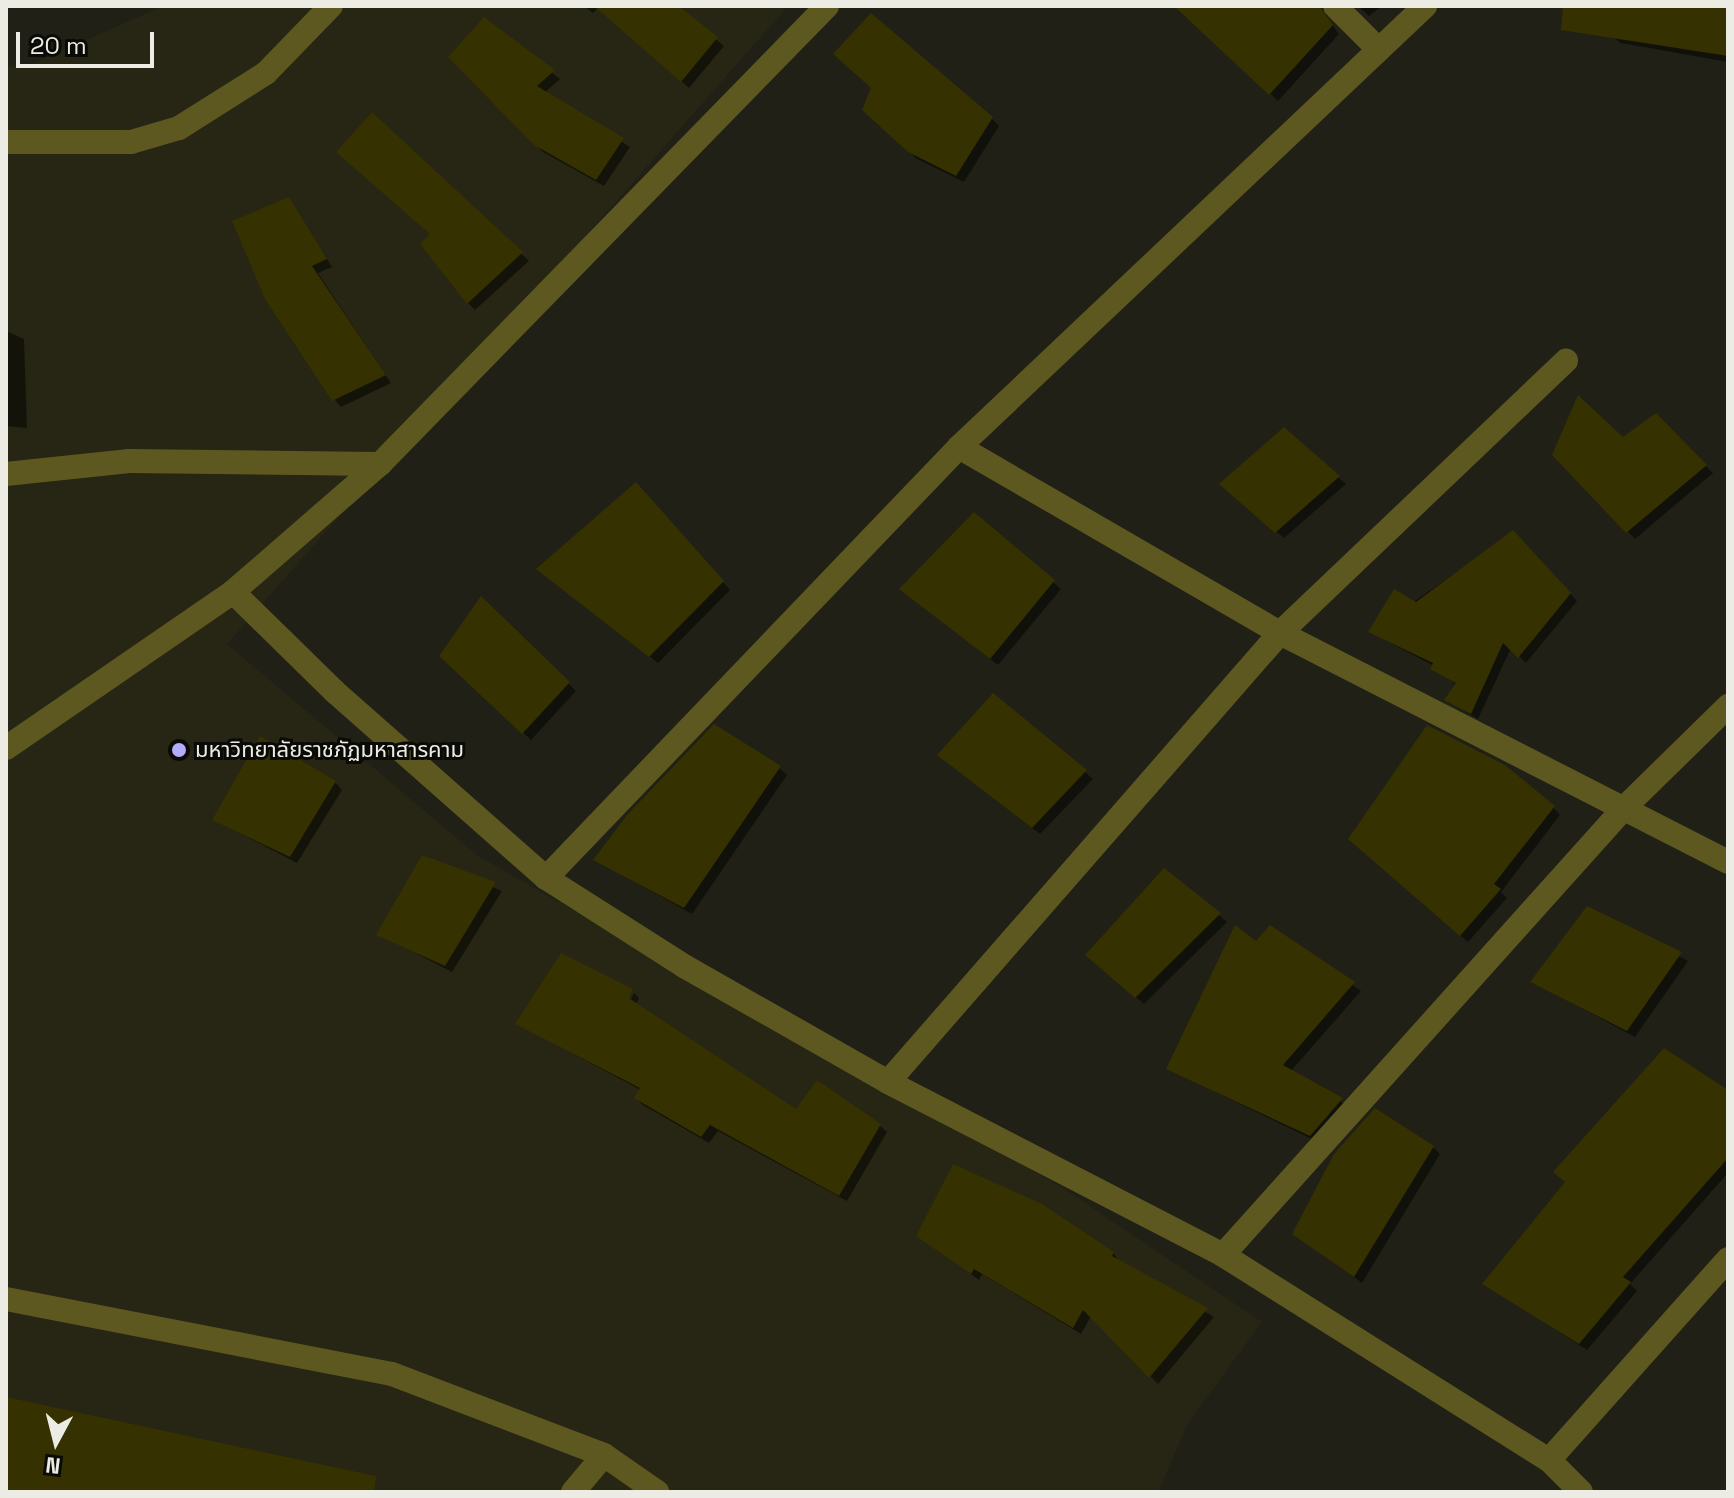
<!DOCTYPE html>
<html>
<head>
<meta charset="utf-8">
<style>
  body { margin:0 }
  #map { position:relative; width:1734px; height:1498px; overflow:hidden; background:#212016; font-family:"Space Grotesk","Noto Sans Thai",sans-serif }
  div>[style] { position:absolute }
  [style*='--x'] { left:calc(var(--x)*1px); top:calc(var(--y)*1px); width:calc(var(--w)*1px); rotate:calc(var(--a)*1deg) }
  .built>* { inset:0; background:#272514 }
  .shadow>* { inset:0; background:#0007 }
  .building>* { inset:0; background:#353100 }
  .lane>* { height:24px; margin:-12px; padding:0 12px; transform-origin:12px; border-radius:12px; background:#5d5820 }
  .street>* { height:24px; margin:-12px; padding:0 12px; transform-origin:12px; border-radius:12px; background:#5d5820 }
  .dots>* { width:22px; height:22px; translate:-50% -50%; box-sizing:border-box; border:4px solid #0a0a06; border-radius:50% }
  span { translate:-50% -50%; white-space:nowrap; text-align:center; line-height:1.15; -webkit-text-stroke:6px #0a0a06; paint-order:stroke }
  .poi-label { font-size:22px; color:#ecece4 }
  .left { translate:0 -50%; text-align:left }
  .frame { position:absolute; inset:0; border:8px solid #ecece4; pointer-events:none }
  .north { position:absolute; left:16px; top:1402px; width:80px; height:80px; -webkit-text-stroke:6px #0a0a06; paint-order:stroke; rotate:187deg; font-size:22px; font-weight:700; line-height:32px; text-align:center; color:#ecece4 }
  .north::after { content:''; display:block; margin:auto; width:28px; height:36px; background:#ecece4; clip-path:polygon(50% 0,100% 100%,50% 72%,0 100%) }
  .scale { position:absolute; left:16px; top:32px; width:138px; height:36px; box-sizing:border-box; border:4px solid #ecece4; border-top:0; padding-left:10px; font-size:24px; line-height:28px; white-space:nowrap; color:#ecece4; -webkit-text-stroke:6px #0a0a06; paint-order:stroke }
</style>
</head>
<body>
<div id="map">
  <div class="built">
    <div style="clip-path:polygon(163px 6px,788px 6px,227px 644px,478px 856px,1060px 1186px,1262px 1322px,1188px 1423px,1158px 1492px,6px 1492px,6px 65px,23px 68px)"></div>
  </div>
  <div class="shadow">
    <div style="clip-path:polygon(584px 6px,675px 6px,724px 46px,689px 88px,598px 8px,593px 13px)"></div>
    <div style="clip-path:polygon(1177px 6px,1331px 6px,1327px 18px,1339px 34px,1278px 101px)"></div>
    <div style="clip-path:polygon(1358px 6px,1382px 6px,1369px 16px)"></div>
    <div style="clip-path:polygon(1571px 6px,1728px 6px,1728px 62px,1621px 43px)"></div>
    <div style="clip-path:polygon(492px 25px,560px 79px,544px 93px,630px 147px,604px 186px,543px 152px,450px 57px)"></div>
    <div style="clip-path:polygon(372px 114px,529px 261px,475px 310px,468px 303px)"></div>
    <div style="clip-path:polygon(872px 118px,992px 119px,999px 126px,964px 182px,917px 159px)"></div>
    <div style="clip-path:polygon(288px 199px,332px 267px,318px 273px,391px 383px,341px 407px,334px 399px)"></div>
    <div style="clip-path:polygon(6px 331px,24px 339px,27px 428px,6px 426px)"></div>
    <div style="clip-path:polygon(1656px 416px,1713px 473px,1635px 539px,1554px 455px,1623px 440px)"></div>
    <div style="clip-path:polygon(1284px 430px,1346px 484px,1284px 538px,1229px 491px)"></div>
    <div style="clip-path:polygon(643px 492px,730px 590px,658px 663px,546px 576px)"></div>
    <div style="clip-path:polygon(974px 515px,1061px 589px,998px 665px,909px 596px)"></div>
    <div style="clip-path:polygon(1513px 533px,1577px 601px,1526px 663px,1511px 648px,1478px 719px,1447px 700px,1457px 685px,1434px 666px,1370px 632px)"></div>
    <div style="clip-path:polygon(481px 599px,576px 691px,531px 740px,442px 656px)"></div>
    <div style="clip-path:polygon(994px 695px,1093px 779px,1040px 834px,947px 762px)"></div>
    <div style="clip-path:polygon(779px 768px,787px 775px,692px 914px,596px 860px)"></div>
    <div style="clip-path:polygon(335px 782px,342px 790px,297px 863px,215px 820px)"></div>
    <div style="clip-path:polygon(1553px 807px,1560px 815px,1501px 892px,1507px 898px,1468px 942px,1358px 847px)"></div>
    <div style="clip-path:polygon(423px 857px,502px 891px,452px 972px,379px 934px)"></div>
    <div style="clip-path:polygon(1165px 871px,1227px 922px,1144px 1004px,1095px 962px)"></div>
    <div style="clip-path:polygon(1588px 909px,1688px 961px,1635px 1037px,1533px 982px)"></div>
    <div style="clip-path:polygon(1271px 927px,1361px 991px,1291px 1071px,1349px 1107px,1318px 1142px,1168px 1069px)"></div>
    <div style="clip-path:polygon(630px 991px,626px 1008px,634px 993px,639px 998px,636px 1005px,796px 1112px,879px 1125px,887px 1132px,847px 1201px,718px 1131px,709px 1143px,643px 1105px,636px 1098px,641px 1090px,517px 1024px)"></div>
    <div style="clip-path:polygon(1728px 1093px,1728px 1173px,1630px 1284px,1637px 1291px,1587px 1350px,1485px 1284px)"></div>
    <div style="clip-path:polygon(1433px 1147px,1440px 1154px,1362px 1283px,1295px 1234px)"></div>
    <div style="clip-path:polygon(919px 1236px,1113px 1253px,1120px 1262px,1214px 1317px,1158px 1384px,1091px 1316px,1081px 1334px,982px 1274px,979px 1280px)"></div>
  </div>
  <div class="building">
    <div style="clip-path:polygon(594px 6px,679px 6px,718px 37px,681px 82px)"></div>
    <div style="clip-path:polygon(1174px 6px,1320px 6px,1333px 25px,1269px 95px)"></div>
    <div style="clip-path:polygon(1563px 6px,1728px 6px,1728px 56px,1561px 30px)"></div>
    <div style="clip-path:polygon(871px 13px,993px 117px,956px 176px,908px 152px,862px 110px,871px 88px,833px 54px)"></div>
    <div style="clip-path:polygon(484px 17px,555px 70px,537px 86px,624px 138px,596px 180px,534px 145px,448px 57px)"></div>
    <div style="clip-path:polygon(372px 112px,523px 252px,467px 304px,420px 244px,430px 234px,336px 152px)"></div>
    <div style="clip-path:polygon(289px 197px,327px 259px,312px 266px,386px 375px,332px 401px,265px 299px,232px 221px)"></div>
    <div style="clip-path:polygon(1578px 395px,1623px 437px,1656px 413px,1707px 465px,1626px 533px,1552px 455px)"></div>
    <div style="clip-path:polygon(1284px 427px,1340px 476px,1275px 533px,1219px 484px)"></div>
    <div style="clip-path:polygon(636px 482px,724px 581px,649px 657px,536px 569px)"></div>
    <div style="clip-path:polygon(974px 512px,1055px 580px,990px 659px,899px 589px)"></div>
    <div style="clip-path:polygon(1513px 530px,1571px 593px,1518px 658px,1503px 643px,1471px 714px,1444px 700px,1456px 683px,1430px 669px,1433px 663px,1368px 632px,1394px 589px,1416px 602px)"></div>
    <div style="clip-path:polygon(481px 596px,570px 682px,522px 734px,439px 656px)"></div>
    <div style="clip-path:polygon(993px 693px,1087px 770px,1032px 828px,937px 755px)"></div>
    <div style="clip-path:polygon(714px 724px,781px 766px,684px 908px,593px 860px,627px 815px)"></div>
    <div style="clip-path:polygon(1427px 725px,1505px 765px,1555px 806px,1494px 884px,1501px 889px,1460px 936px,1348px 839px)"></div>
    <div style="clip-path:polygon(260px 736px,336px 781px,290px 857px,212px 820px)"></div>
    <div style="clip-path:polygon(422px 855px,496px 882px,445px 966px,376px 935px)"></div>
    <div style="clip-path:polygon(1164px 868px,1221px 913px,1135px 998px,1085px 955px)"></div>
    <div style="clip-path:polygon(1587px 906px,1682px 952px,1627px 1031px,1530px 982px)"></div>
    <div style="clip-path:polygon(1235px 925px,1256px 941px,1270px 925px,1355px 982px,1283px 1065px,1343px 1098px,1310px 1136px,1166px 1069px)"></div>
    <div style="clip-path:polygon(561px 953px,633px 989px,629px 998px,796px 1109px,817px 1080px,881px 1124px,839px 1196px,710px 1125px,701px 1137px,634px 1098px,640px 1088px,515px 1024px)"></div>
    <div style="clip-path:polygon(1664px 1048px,1728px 1090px,1728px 1158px,1623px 1277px,1631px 1282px,1579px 1344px,1482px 1284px,1565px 1182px,1553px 1172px)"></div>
    <div style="clip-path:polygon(1375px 1108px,1434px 1146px,1354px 1277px,1292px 1234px,1334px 1154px)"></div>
    <div style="clip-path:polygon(953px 1164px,1042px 1204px,1114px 1252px,1112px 1256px,1208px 1308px,1149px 1378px,1083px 1310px,1073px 1328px,974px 1269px,971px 1274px,916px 1236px)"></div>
    <div style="clip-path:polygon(6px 1397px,376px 1476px,374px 1492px,6px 1492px)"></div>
  </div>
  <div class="lane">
    <div style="--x:6;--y:1299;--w:393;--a:11"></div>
    <div style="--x:392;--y:1374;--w:227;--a:20.9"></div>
    <div style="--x:604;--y:1455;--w:65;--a:34.9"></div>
    <div style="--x:573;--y:1492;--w:48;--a:-50"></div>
  </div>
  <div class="street">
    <div style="--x:827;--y:6;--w:640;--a:134.3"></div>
    <div style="--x:380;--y:464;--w:195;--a:139"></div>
    <div style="--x:233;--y:592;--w:141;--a:44.4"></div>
    <div style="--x:334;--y:691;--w:283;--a:41.4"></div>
    <div style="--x:546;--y:878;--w:164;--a:32.5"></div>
    <div style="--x:684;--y:966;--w:235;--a:29.6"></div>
    <div style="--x:888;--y:1082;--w:377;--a:27.3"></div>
    <div style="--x:1223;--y:1255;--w:385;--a:32.2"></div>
    <div style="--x:1549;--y:1460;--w:45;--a:45"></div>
    <div style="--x:1335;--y:6;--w:62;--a:45"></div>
    <div style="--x:6;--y:142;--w:125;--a:0"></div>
    <div style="--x:131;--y:142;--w:50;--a:-16.3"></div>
    <div style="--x:179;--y:128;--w:103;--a:-32.3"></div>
    <div style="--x:266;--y:73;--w:93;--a:-45.9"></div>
    <div style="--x:959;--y:447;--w:371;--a:30.1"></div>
    <div style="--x:1280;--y:633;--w:503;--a:27.07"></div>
    <div style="--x:6;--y:474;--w:124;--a:-6"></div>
    <div style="--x:129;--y:461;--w:251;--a:0.7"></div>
    <div style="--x:6;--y:748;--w:275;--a:-34.5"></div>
    <div style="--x:546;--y:878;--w:597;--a:-46.22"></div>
    <div style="--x:959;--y:447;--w:642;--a:-43.42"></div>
    <div style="--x:888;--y:1082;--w:596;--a:-48.88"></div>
    <div style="--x:1280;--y:633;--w:395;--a:-43.6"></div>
    <div style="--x:1223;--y:1255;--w:601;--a:-48.1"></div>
    <div style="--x:1624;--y:808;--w:146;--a:-44.4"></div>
    <div style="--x:1549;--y:1460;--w:269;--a:-48.3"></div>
  </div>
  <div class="dots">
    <div style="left:179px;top:750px;background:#b3acf9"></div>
  </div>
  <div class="poi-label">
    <span class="left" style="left:195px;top:750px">มหาวิทยาลัยราชภัฏมหาสารคาม</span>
  </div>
  <div class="frame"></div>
  <div class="north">N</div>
  <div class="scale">20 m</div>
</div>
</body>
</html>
